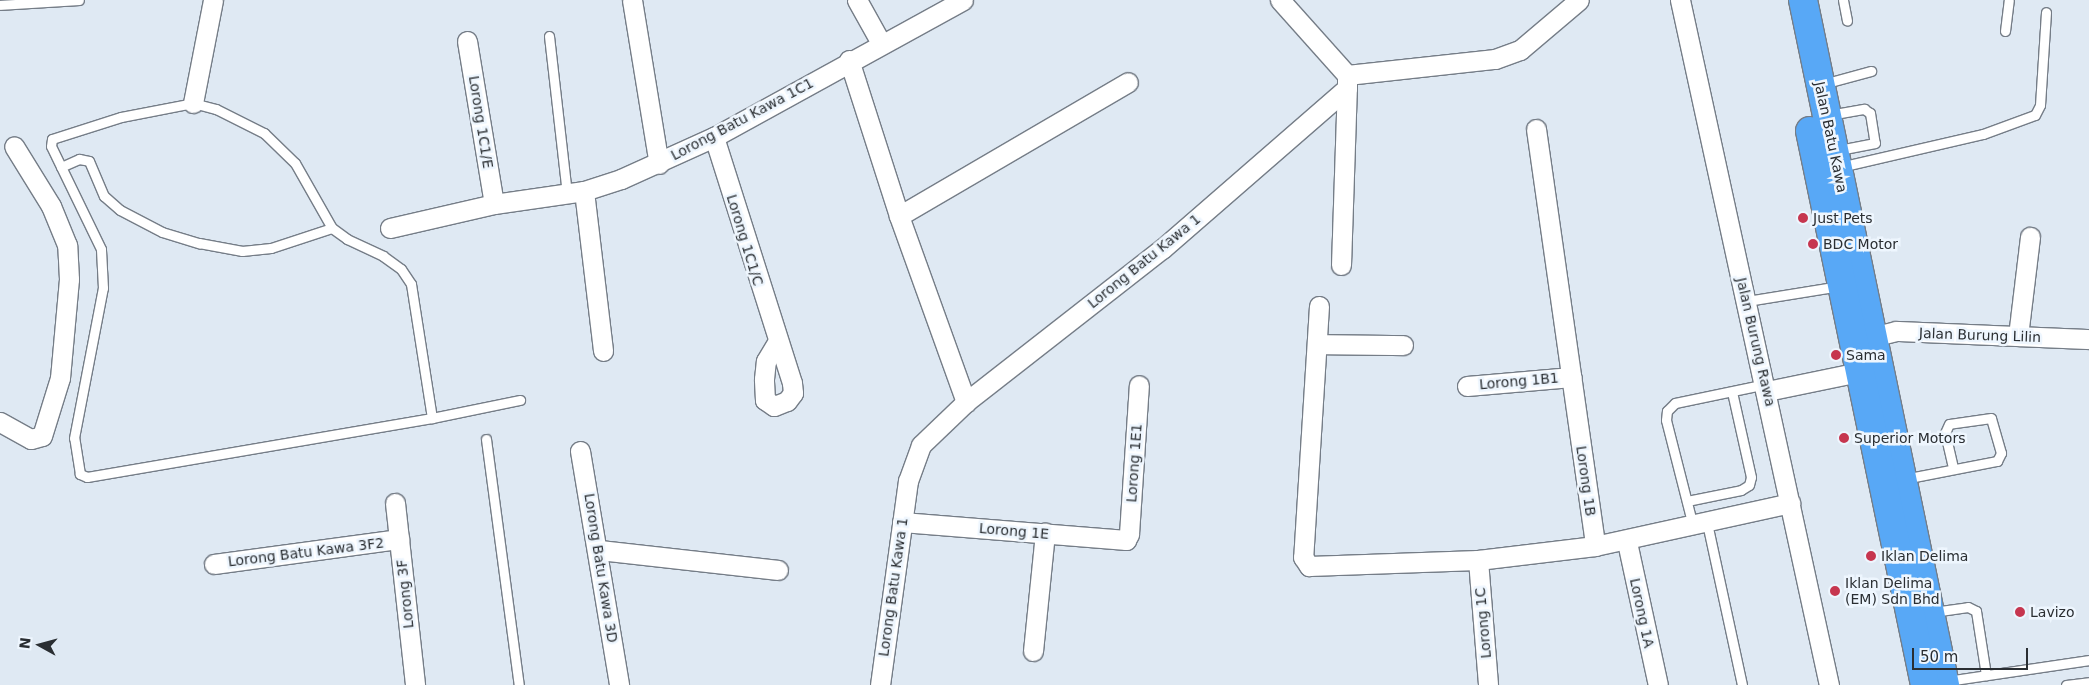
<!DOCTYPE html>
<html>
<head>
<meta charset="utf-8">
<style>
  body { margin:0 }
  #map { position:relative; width:2089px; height:685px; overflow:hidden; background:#dfe9f3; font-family:"DejaVu Sans",sans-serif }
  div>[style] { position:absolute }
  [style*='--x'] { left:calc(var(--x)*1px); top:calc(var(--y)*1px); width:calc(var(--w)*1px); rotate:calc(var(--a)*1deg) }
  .roads { filter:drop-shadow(1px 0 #757d87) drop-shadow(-1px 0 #757d87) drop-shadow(0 1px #757d87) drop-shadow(0 -1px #757d87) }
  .service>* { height:9px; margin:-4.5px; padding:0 4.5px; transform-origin:4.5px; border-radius:4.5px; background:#fff }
  .minor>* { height:19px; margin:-9.5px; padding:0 9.5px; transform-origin:9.5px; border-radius:9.5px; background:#fff }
  .trunk>* { height:28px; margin:-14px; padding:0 14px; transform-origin:14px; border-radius:14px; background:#58a8f6 }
  .dots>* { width:14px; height:14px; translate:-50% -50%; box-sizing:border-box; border:2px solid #eef6fe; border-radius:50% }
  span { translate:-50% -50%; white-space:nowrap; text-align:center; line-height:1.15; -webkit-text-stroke:5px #eef6fe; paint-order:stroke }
  .street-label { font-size:14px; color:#2a2e32 }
  .poi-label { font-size:14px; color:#2a2e32 }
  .left { translate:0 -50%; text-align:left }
  .north { position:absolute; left:15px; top:620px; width:50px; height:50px; -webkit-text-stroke:4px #eef6fe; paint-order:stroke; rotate:277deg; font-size:14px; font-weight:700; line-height:20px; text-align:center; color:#2a2e32 }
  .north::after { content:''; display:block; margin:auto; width:18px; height:22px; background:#2a2e32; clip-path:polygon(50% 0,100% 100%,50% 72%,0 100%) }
  .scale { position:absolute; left:1912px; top:648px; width:116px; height:22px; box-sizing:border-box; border:2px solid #2a2e32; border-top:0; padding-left:6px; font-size:15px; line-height:18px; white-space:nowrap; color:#2a2e32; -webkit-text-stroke:4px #eef6fe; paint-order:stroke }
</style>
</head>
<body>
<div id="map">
  <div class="roads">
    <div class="service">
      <div style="--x:1843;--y:0;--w:21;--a:79"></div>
      <div style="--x:0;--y:5;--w:79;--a:-3.6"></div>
      <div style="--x:2005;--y:31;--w:31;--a:-83"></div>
      <div style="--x:549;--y:36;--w:158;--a:83.5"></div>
      <div style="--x:1823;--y:84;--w:50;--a:-15.2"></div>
      <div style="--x:1829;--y:115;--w:36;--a:-10"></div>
      <div style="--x:1864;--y:109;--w:7;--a:34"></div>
      <div style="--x:1870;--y:113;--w:30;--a:81"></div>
      <div style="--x:1875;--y:143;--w:38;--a:169"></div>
      <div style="--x:61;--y:167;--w:20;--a:-24"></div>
      <div style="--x:79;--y:159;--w:10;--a:11"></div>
      <div style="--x:89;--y:161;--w:38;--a:67"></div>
      <div style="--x:104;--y:196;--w:21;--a:41"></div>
      <div style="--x:120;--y:210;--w:47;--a:27.6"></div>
      <div style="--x:162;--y:232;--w:39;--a:17"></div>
      <div style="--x:199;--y:243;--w:44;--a:10.5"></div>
      <div style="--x:242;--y:251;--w:29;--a:-6"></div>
      <div style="--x:271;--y:248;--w:64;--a:-18.2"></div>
      <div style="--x:1840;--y:167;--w:147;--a:-13"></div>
      <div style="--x:1983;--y:134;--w:55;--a:-20.1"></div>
      <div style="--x:2035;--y:115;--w:11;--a:-63"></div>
      <div style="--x:2040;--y:105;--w:93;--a:-86.3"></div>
      <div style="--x:1747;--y:301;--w:94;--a:-9.2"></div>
      <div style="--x:432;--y:418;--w:350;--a:170.3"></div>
      <div style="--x:87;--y:477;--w:8;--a:-157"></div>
      <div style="--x:80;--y:474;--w:36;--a:-99"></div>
      <div style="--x:74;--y:438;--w:153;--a:-79.1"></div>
      <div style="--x:103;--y:288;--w:39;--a:-93"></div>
      <div style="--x:101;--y:249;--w:114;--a:-115.9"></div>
      <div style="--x:51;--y:146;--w:7;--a:-82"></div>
      <div style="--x:52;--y:139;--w:72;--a:-17.7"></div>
      <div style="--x:121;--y:117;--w:73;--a:-11"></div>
      <div style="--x:193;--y:103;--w:24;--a:15"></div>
      <div style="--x:216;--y:109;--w:54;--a:26.6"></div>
      <div style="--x:264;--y:133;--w:43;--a:44.1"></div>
      <div style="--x:295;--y:163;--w:75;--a:60.4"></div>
      <div style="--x:332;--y:228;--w:19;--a:36"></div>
      <div style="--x:347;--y:239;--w:40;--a:25"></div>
      <div style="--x:383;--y:256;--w:22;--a:36"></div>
      <div style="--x:401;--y:269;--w:18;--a:56"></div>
      <div style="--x:411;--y:284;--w:136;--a:81.1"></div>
      <div style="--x:432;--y:418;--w:90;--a:-11.6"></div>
      <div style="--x:486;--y:439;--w:248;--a:82.4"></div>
      <div style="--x:1904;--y:479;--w:95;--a:-11"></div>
      <div style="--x:1997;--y:461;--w:9;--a:-63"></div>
      <div style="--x:2001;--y:453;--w:36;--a:-106"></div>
      <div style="--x:1991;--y:418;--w:42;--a:171.9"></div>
      <div style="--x:1949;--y:424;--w:10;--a:114"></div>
      <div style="--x:1945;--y:433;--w:37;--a:77"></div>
      <div style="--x:1687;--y:501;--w:55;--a:-11.5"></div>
      <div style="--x:1741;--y:490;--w:9;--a:-32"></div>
      <div style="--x:1749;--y:485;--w:8;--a:-76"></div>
      <div style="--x:1751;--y:477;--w:87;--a:-102.6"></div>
      <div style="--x:1707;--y:523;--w:166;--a:77.8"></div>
      <div style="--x:1693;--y:526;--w:109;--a:-104.3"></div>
      <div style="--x:1666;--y:420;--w:9;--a:-84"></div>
      <div style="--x:1667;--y:411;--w:11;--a:-45"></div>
      <div style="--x:1675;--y:403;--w:93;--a:-11.8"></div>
      <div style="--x:1933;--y:612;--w:35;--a:-8"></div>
      <div style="--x:1968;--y:607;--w:9;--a:27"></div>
      <div style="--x:1976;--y:611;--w:65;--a:81.1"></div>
      <div style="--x:1947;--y:681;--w:144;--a:-8.4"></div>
      <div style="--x:2066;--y:685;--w:23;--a:-7"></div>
    </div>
    <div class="minor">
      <div style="--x:632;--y:0;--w:166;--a:80.7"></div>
      <div style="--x:857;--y:0;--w:49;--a:60.8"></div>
      <div style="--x:1280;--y:0;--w:101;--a:48.2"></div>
      <div style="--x:1680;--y:0;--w:701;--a:77.73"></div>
      <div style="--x:467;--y:41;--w:165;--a:80.6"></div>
      <div style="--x:849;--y:60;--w:164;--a:72.2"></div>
      <div style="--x:899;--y:216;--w:198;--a:70.2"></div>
      <div style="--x:193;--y:103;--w:105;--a:-79"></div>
      <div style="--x:1536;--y:129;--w:421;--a:81.9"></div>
      <div style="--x:714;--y:137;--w:258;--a:72.4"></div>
      <div style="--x:792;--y:383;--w:10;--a:84"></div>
      <div style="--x:793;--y:393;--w:10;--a:127"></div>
      <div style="--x:787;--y:401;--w:14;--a:159"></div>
      <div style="--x:774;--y:406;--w:11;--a:-146"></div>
      <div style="--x:765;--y:400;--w:21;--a:-93"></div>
      <div style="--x:764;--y:379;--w:18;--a:-84"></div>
      <div style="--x:766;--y:361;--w:21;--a:-59"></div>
      <div style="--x:584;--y:191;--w:161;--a:83.2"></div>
      <div style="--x:899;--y:216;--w:265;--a:-30.3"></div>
      <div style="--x:390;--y:228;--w:107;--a:-13"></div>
      <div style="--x:494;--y:204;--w:91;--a:-8.2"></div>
      <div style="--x:584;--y:191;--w:39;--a:-18"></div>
      <div style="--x:621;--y:179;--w:102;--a:-24.3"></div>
      <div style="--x:714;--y:137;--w:284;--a:-28.8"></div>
      <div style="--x:1341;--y:265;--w:177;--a:-88.1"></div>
      <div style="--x:1319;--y:306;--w:252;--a:93.6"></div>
      <div style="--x:1303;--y:557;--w:11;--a:56"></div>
      <div style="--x:1309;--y:566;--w:169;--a:-2"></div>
      <div style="--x:1478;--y:560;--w:118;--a:-6.8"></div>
      <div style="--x:1595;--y:546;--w:200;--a:-12.4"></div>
      <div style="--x:2018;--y:336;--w:100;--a:-83.1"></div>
      <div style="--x:1872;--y:337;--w:25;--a:-14"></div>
      <div style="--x:1896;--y:331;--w:193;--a:2.4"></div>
      <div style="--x:1317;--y:344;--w:86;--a:0.7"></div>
      <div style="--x:1467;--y:386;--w:105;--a:-4.9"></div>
      <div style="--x:1767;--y:391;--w:94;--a:-11.7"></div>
      <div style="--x:0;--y:422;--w:35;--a:29"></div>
      <div style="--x:31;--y:439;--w:11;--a:-15"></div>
      <div style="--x:42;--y:436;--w:61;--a:-72.8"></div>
      <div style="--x:60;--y:378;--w:99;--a:-84.8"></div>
      <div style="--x:69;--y:279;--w:34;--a:-93"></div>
      <div style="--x:67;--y:245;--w:42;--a:-112.3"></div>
      <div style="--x:51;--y:206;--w:70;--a:-121.7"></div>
      <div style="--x:580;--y:451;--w:237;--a:80.5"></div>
      <div style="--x:395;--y:503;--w:183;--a:83.7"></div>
      <div style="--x:902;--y:522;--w:225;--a:4.6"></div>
      <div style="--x:1126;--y:540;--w:7;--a:-63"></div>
      <div style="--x:1129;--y:534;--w:149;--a:-86.2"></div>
      <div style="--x:1627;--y:542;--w:146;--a:77.8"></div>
      <div style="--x:600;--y:550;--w:179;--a:6.4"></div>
      <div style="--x:1478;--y:560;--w:125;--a:85.4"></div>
      <div style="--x:214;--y:564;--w:187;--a:-7.7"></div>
      <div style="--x:1033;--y:651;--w:119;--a:-84.2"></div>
      <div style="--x:880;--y:685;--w:206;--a:-82.2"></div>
      <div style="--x:908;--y:481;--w:38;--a:-70"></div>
      <div style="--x:921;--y:445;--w:62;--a:-43.7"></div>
      <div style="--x:966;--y:402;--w:249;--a:-38"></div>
      <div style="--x:1162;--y:249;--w:245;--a:-41"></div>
      <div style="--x:1347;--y:88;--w:13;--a:-90"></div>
      <div style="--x:1347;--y:75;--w:149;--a:-6.2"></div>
      <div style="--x:1495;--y:59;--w:27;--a:-20"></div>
      <div style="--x:1520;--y:50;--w:77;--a:-40.3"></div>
    </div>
    <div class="trunk">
      <div style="--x:1803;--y:0;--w:700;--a:78.29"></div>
      <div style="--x:1810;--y:131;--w:566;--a:78.27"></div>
    </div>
  </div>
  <div class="dots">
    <div style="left:1803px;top:218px;background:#c6364f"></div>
    <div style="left:1813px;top:244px;background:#c6364f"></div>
    <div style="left:1836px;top:355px;background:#c6364f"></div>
    <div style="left:1844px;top:438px;background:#c6364f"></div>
    <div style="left:1871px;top:556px;background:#c6364f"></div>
    <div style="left:1835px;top:591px;background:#c6364f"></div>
    <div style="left:2020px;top:612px;background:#c6364f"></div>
  </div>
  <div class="street-label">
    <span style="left:742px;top:119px;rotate:-28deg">Lorong Batu Kawa 1C1</span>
    <span style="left:481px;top:122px;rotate:81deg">Lorong 1C1/E</span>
    <span style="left:1831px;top:137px;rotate:78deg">Jalan Batu Kawa</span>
    <span style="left:745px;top:240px;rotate:73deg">Lorong 1C1/C</span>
    <span style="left:1144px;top:261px;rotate:-39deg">Lorong Batu Kawa 1</span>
    <span style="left:1980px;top:335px;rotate:2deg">Jalan Burung Lilin</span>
    <span style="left:1756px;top:342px;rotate:77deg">Jalan Burung Rawa</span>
    <span style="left:1519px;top:381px;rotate:-5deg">Lorong 1B1</span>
    <span style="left:1134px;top:463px;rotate:-86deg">Lorong 1E1</span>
    <span style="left:1586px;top:481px;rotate:82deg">Lorong 1B</span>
    <span style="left:1014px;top:531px;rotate:5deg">Lorong 1E</span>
    <span style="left:306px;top:552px;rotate:-7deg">Lorong Batu Kawa 3F2</span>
    <span style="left:601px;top:568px;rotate:81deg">Lorong Batu Kawa 3D</span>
    <span style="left:893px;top:587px;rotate:-82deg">Lorong Batu Kawa 1</span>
    <span style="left:405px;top:594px;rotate:-96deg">Lorong 3F</span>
    <span style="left:1642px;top:613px;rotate:78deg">Lorong 1A</span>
    <span style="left:1483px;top:623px;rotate:-95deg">Lorong 1C</span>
  </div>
  <div class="poi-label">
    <span class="left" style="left:1813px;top:218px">Just Pets</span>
    <span class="left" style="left:1823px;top:244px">BDC Motor</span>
    <span class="left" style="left:1846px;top:355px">Sama</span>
    <span class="left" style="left:1854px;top:438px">Superior Motors</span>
    <span class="left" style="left:1881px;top:556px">Iklan Delima</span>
    <span class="left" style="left:1845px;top:591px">Iklan Delima<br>(EM) Sdn Bhd</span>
    <span class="left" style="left:2030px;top:612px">Lavizo</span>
  </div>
  <div class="north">N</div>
  <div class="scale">50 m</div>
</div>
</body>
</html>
